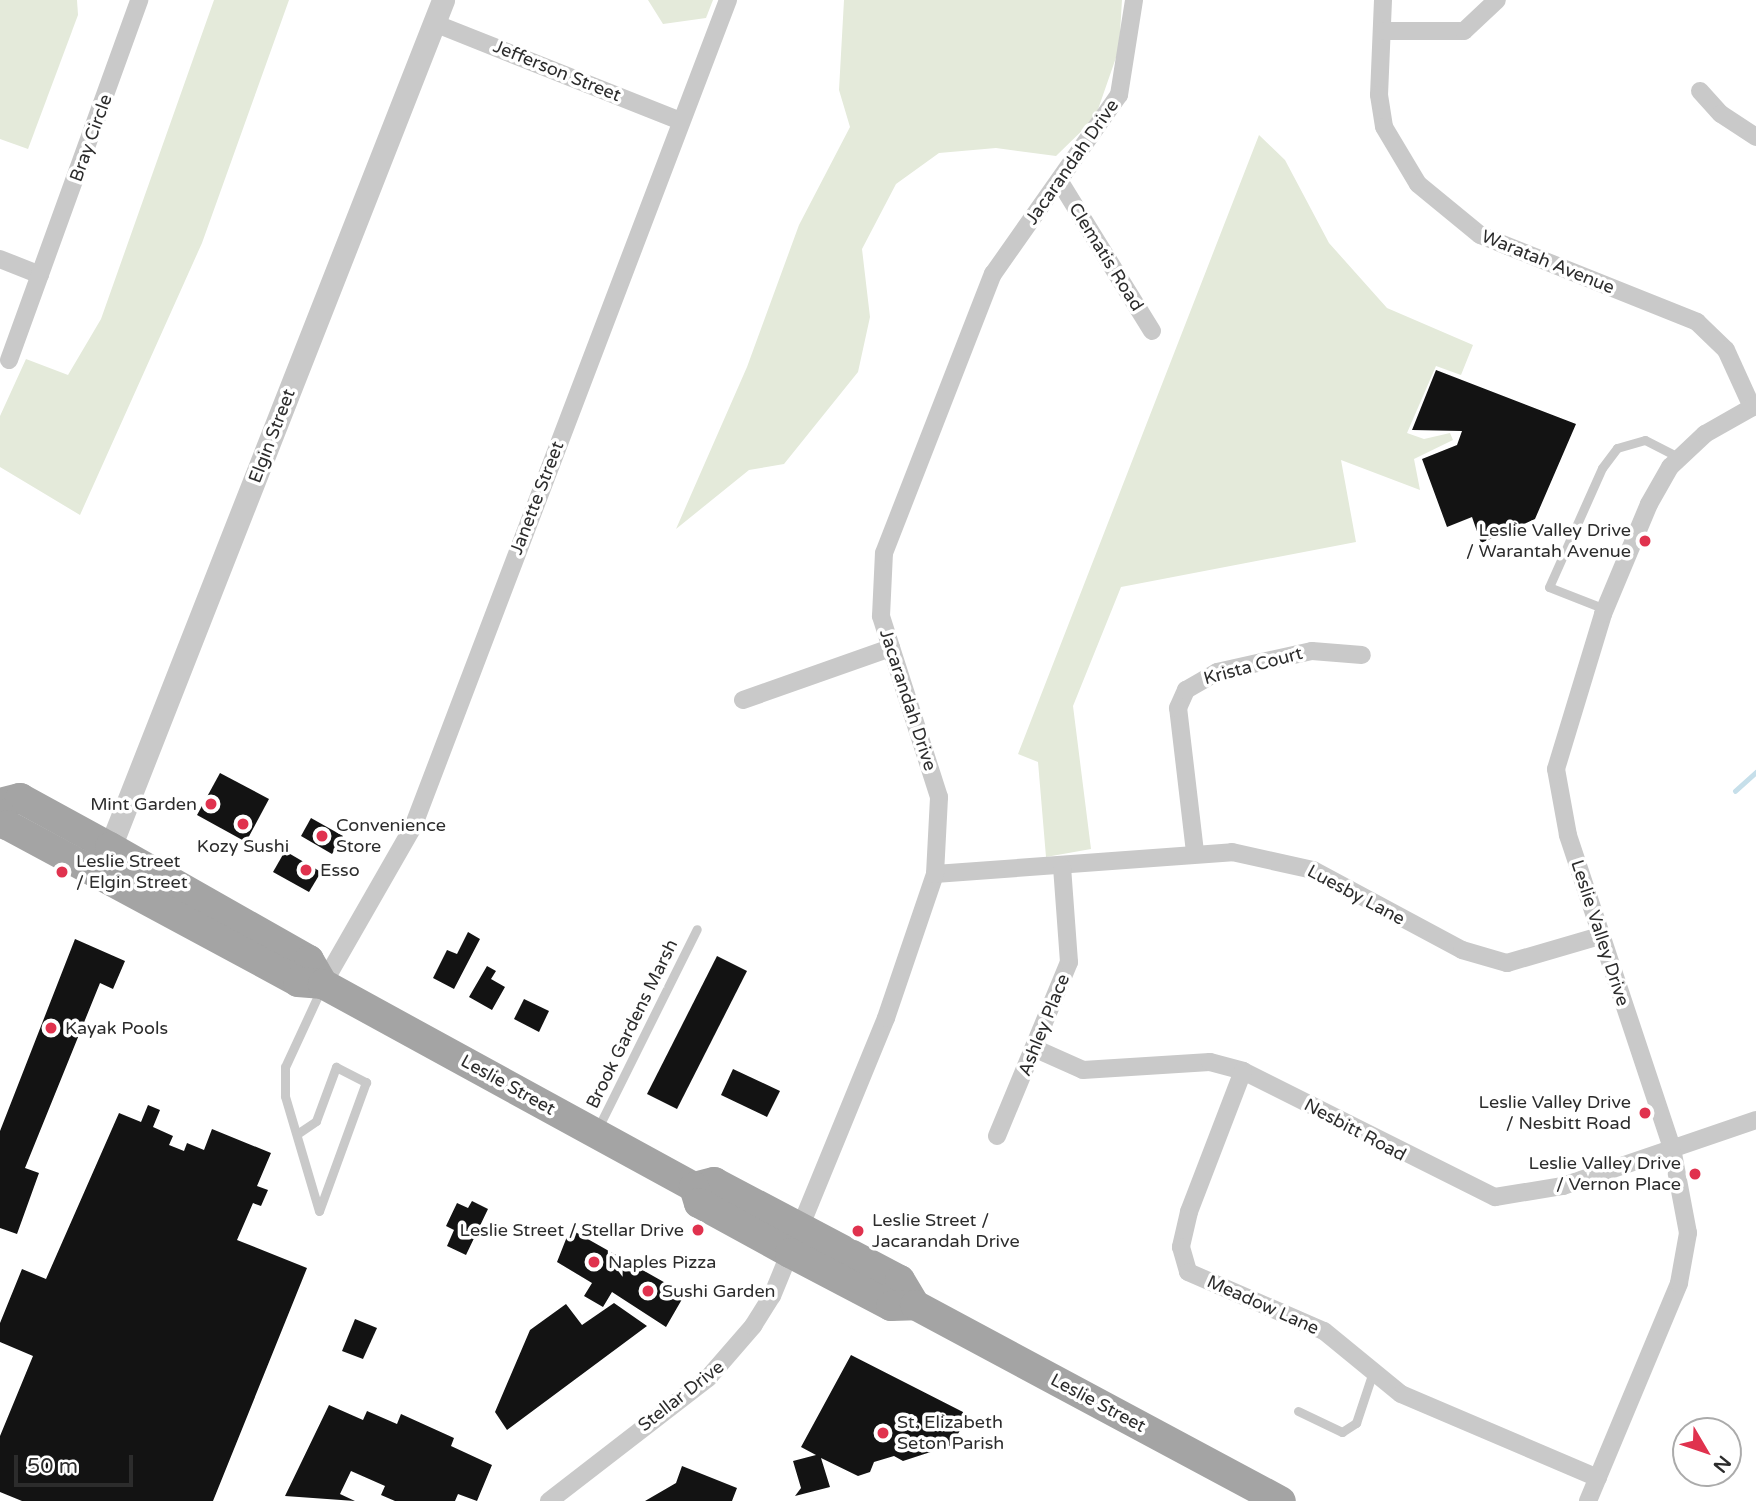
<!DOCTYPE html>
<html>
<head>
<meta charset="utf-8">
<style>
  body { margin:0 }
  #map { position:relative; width:1756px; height:1501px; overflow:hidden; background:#fff; font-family:"Varela Round",sans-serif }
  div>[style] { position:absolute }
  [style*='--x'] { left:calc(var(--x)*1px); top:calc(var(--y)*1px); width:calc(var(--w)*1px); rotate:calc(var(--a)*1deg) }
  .green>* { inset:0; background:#e4eada }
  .stream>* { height:4.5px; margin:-2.25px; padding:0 2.25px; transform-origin:2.25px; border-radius:2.25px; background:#c6dfea }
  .building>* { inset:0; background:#131313 }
  .service>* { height:9px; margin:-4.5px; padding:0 4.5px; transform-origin:4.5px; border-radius:4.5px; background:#c9c9c9 }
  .minor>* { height:18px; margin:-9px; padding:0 9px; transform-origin:9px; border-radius:9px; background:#c9c9c9 }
  .tertiary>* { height:23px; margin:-11.5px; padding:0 11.5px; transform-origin:11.5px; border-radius:11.5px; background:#c9c9c9 }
  .primary>* { height:30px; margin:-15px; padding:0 15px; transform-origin:15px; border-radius:15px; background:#a4a4a4 }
  .dots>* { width:19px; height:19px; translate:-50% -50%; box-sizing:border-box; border:4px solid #fff; border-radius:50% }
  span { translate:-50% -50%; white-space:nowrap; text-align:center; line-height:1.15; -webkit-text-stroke:7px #fff; paint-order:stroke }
  .street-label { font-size:18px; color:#2c2c2c }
  .poi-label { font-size:18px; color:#2c2c2c }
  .right { translate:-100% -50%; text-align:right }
  .left { translate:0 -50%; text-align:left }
  .north { position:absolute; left:1672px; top:1417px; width:70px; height:70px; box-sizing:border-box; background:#fff; border:2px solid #ababab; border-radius:50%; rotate:129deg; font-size:19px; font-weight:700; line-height:28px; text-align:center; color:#2c2c2c }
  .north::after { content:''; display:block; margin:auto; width:24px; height:32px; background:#e0324e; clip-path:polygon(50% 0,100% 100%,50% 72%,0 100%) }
  .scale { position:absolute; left:14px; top:1455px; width:119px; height:32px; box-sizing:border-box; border:4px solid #2c2c2c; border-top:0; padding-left:9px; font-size:21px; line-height:24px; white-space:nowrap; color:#2c2c2c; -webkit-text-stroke:5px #fff; paint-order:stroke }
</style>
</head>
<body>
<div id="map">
  <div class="green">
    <div style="clip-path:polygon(0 0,77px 0,78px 15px,28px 149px,0 139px)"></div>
    <div style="clip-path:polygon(214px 0,289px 0,202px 243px,80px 515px,0 467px,0 416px,26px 359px,68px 375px,101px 319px)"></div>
    <div style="clip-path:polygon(648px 0,713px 0,706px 18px,663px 24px)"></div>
    <div style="clip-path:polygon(844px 0,1122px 0,1119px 49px,1095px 118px,1056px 156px,996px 148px,939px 153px,896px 184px,862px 249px,870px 317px,858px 372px,784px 464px,749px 470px,676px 529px,747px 367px,799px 225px,850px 127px,839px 90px)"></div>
    <div style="clip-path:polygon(1259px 135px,1285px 160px,1329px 243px,1387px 308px,1473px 345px,1461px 375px,1436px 366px,1407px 433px,1424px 439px,1450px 433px,1453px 440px,1414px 459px,1420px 490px,1341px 460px,1356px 542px,1121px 587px,1073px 706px,1091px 849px,1046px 857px,1038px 762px,1018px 754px)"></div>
  </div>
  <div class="stream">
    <div style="--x:1735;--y:791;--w:28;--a:-42"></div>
  </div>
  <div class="building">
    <div style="clip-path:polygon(1436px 370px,1576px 424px,1535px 519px,1481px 543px,1472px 517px,1447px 527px,1422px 459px,1457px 445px,1462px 431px,1412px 430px)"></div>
    <div style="clip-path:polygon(220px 773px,269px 799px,246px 842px,197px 815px)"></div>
    <div style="clip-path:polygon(311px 818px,343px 836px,332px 854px,301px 836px)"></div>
    <div style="clip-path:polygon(285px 851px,321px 872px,309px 892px,273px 872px)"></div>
    <div style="clip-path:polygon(468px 932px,480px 939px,454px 989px,433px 978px,447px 950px,457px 954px)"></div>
    <div style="clip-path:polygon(75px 939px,125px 961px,113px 989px,100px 983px,25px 1168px,39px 1173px,17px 1234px,0 1228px,0 1131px)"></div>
    <div style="clip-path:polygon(717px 956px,747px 971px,677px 1109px,647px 1094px)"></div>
    <div style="clip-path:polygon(487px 966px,496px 971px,491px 979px,505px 987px,492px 1010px,469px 997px)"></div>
    <div style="clip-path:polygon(524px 999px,549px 1011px,539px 1032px,514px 1019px)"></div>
    <div style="clip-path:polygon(733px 1069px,780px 1091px,767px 1117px,721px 1095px)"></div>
    <div style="clip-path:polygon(148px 1105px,160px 1110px,153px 1127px,173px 1136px,169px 1145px,184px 1151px,187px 1143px,204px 1150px,212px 1129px,271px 1153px,257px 1186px,268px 1190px,261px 1206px,253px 1203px,237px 1240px,307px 1268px,213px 1501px,22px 1501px,0 1492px,0 1436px,33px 1356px,0 1342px,0 1323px,22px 1269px,46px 1279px,119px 1113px,141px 1122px)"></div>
    <div style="clip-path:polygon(472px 1201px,488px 1209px,466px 1255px,447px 1246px,454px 1230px,446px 1226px,457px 1203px,468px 1208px)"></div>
    <div style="clip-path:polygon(570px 1229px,685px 1294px,666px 1327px,612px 1292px,603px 1307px,584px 1296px,592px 1283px,557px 1262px)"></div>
    <div style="clip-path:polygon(614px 1303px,647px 1326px,507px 1430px,495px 1412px,530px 1330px,566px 1304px,582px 1325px)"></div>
    <div style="clip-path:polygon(355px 1319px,377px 1328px,363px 1359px,342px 1351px)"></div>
    <div style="clip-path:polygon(851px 1355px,963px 1412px,965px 1421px,952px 1445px,903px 1461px,894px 1456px,874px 1462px,870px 1472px,858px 1476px,821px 1458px,830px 1487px,795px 1496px,801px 1488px,793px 1461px,816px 1455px,801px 1447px)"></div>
    <div style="clip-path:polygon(329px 1405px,363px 1420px,367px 1411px,397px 1424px,401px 1414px,454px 1438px,451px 1446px,492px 1465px,477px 1501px,458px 1494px,455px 1501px,395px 1501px,381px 1495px,385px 1486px,351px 1471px,340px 1494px,355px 1501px,285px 1496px)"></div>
    <div style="clip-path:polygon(682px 1466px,737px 1488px,732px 1501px,645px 1501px,676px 1483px)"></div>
  </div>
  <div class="service">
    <div style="--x:1605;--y:609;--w:60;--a:-158.6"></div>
    <div style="--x:1549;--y:587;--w:130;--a:-66"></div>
    <div style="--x:1602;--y:468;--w:25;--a:-53"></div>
    <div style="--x:1617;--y:448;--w:29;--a:-16"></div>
    <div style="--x:1645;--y:440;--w:39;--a:27"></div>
    <div style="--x:598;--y:1128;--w:222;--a:-63.6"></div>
    <div style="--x:297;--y:1134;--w:23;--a:-34"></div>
    <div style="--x:316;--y:1121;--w:58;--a:-69.7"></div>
    <div style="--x:336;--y:1067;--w:34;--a:27"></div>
    <div style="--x:366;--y:1082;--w:137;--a:110"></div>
    <div style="--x:319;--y:1211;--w:120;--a:-106.5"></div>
    <div style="--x:285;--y:1096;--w:29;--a:-90"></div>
    <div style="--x:285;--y:1067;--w:86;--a:-65.2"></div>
    <div style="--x:1298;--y:1411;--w:49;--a:25.5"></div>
    <div style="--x:1342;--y:1432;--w:17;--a:-33"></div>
    <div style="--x:1356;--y:1423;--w:54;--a:-71.6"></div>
  </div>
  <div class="minor">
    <div style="--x:1383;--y:0;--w:95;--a:92.4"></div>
    <div style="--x:1379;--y:95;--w:32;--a:81"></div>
    <div style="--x:1384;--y:127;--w:66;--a:59.2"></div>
    <div style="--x:1418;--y:184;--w:80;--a:39.4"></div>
    <div style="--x:1480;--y:235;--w:234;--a:21.8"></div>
    <div style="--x:1697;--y:322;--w:40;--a:44"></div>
    <div style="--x:1726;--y:350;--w:63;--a:65.5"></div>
    <div style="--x:434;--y:23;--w:265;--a:21.7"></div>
    <div style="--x:1384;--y:31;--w:80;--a:0"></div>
    <div style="--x:1464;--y:31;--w:45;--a:-43.2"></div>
    <div style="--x:1700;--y:91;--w:31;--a:48"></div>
    <div style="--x:1721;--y:114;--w:42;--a:33.3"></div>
    <div style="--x:1060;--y:182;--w:175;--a:58.3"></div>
    <div style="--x:0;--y:259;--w:43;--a:21.8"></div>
    <div style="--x:9;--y:360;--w:383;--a:-70.1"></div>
    <div style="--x:743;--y:700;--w:157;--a:-19.4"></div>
    <div style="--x:1195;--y:852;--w:145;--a:-96.7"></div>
    <div style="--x:1178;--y:708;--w:20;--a:-66"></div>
    <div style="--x:1186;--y:690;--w:36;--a:-30"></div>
    <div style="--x:1217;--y:672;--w:97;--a:-12.5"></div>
    <div style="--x:1312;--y:651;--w:50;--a:4.6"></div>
    <div style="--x:935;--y:874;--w:298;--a:-4.2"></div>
    <div style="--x:1232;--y:852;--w:83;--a:12.5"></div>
    <div style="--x:1313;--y:870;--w:169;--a:28.2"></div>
    <div style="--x:1462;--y:950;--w:47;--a:16.1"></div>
    <div style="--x:1507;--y:963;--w:97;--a:-16.2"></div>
    <div style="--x:323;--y:984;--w:181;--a:-60.2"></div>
    <div style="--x:413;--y:827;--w:885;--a:-69.15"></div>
    <div style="--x:1036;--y:1049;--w:51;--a:24.1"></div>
    <div style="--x:1083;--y:1070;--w:127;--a:-3.6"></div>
    <div style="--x:1210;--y:1062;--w:34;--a:15"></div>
    <div style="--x:1243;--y:1071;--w:282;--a:26.6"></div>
    <div style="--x:1495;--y:1197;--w:69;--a:-9.2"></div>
    <div style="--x:1563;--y:1186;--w:204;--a:-18.9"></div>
    <div style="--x:1243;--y:1071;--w:151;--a:111"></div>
    <div style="--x:1189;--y:1212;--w:36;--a:103"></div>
    <div style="--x:1181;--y:1247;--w:26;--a:74"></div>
    <div style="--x:1188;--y:1272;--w:148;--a:23.5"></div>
    <div style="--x:1324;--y:1331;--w:99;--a:39.3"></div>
    <div style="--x:1401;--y:1394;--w:214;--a:23.1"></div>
    <div style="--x:997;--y:1136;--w:188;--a:-67.5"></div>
    <div style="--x:1069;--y:962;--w:95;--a:-94.2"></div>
    <div style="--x:549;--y:1501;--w:201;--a:-37.7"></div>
    <div style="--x:708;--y:1378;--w:69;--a:-49.1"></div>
    <div style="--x:753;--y:1326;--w:36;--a:-58"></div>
    <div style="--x:772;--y:1296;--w:300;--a:-67.7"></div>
    <div style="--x:886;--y:1018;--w:152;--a:-71.2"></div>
    <div style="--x:935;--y:874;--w:77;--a:-87"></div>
    <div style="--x:939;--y:797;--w:190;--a:-107.8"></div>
    <div style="--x:881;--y:616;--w:63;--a:-87.3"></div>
    <div style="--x:884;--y:553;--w:300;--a:-68.7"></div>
    <div style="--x:993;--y:274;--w:219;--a:-54.9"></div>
    <div style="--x:1119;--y:95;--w:96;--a:-81"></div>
    <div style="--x:1588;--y:1501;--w:236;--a:-67.3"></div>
    <div style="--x:1679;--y:1283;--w:51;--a:-79.8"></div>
    <div style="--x:1688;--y:1233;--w:86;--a:-100.7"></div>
    <div style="--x:1672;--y:1148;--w:330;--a:-108.4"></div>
    <div style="--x:1568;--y:835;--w:67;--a:-100.3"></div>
    <div style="--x:1556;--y:769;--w:162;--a:-73.1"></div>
    <div style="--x:1603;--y:614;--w:119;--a:-67.3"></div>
    <div style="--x:1649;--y:504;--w:43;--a:-60.4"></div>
    <div style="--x:1670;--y:467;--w:48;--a:-43.3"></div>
    <div style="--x:1705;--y:434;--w:59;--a:-29.6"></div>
  </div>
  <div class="tertiary">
    <div style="--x:105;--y:860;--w:924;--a:-68.54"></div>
  </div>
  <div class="primary">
    <div style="--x:0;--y:803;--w:21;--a:-14"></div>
    <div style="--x:20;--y:798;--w:102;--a:28.6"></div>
    <div style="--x:110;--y:847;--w:229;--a:29.6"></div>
    <div style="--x:309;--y:960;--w:28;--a:60"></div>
    <div style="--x:0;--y:814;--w:13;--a:58"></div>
    <div style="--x:7;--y:825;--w:331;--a:28.3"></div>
    <div style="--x:298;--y:982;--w:25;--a:5"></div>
    <div style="--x:323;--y:984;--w:423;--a:28.7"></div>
    <div style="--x:694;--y:1187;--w:21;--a:-14"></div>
    <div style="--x:714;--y:1182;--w:210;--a:27.8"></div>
    <div style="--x:900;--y:1280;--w:29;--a:59"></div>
    <div style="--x:694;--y:1187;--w:17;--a:73"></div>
    <div style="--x:699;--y:1203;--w:104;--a:28.8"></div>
    <div style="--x:790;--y:1253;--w:114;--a:27.7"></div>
    <div style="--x:891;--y:1306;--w:24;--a:-2"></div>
    <div style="--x:915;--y:1305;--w:415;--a:28.2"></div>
  </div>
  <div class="dots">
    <div style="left:1645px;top:541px;background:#e0324e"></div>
    <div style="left:211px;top:804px;background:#e0324e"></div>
    <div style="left:243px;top:824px;background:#e0324e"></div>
    <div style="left:322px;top:836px;background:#e0324e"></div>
    <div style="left:306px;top:870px;background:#e0324e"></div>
    <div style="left:62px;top:872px;background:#e0324e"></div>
    <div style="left:51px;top:1028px;background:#e0324e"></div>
    <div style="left:1645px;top:1113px;background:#e0324e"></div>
    <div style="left:1695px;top:1174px;background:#e0324e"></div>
    <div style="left:698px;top:1230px;background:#e0324e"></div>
    <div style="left:858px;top:1231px;background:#e0324e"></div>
    <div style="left:594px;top:1262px;background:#e0324e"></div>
    <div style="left:648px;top:1291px;background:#e0324e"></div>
    <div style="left:883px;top:1433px;background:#e0324e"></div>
  </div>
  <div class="street-label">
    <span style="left:557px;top:71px;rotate:22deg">Jefferson Street</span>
    <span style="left:91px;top:138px;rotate:-70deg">Bray Circle</span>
    <span style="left:1072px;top:162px;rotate:-55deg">Jacarandah Drive</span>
    <span style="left:1106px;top:257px;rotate:58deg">Clematis Road</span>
    <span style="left:1548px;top:262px;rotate:22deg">Waratah Avenue</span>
    <span style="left:272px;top:436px;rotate:-69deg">Elgin Street</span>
    <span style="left:537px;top:498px;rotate:-69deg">Janette Street</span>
    <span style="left:1253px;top:666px;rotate:-15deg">Krista Court</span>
    <span style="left:908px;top:700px;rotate:72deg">Jacarandah Drive</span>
    <span style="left:1356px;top:895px;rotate:28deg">Luesby Lane</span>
    <span style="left:1600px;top:933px;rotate:72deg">Leslie Valley Drive</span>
    <span style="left:632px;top:1024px;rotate:-64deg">Brook Gardens Marsh</span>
    <span style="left:1044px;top:1025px;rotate:-68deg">Ashley Place</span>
    <span style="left:508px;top:1085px;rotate:29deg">Leslie Street</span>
    <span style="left:1355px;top:1130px;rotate:28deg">Nesbitt Road</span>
    <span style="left:1263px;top:1305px;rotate:24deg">Meadow Lane</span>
    <span style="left:681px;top:1396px;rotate:-38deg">Stellar Drive</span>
    <span style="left:1098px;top:1403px;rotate:28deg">Leslie Street</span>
  </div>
  <div class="poi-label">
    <span class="right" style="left:1631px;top:541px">Leslie Valley Drive<br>/ Warantah Avenue</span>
    <span class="right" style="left:197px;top:804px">Mint Garden</span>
    <span class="left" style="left:336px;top:836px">Convenience<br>Store</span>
    <span style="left:243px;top:846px">Kozy Sushi</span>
    <span class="left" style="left:76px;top:872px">Leslie Street<br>/ Elgin Street</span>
    <span class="left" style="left:320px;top:870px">Esso</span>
    <span class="left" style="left:65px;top:1028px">Kayak Pools</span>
    <span class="right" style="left:1631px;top:1113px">Leslie Valley Drive<br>/ Nesbitt Road</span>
    <span class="right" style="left:1681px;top:1174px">Leslie Valley Drive<br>/ Vernon Place</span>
    <span class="left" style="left:872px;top:1231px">Leslie Street /<br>Jacarandah Drive</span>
    <span class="right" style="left:684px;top:1230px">Leslie Street / Stellar Drive</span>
    <span class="left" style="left:608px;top:1262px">Naples Pizza</span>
    <span class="left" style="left:662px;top:1291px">Sushi Garden</span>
    <span class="left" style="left:897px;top:1433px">St. Elizabeth<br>Seton Parish</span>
  </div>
  <div class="north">N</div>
  <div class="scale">50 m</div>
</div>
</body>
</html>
